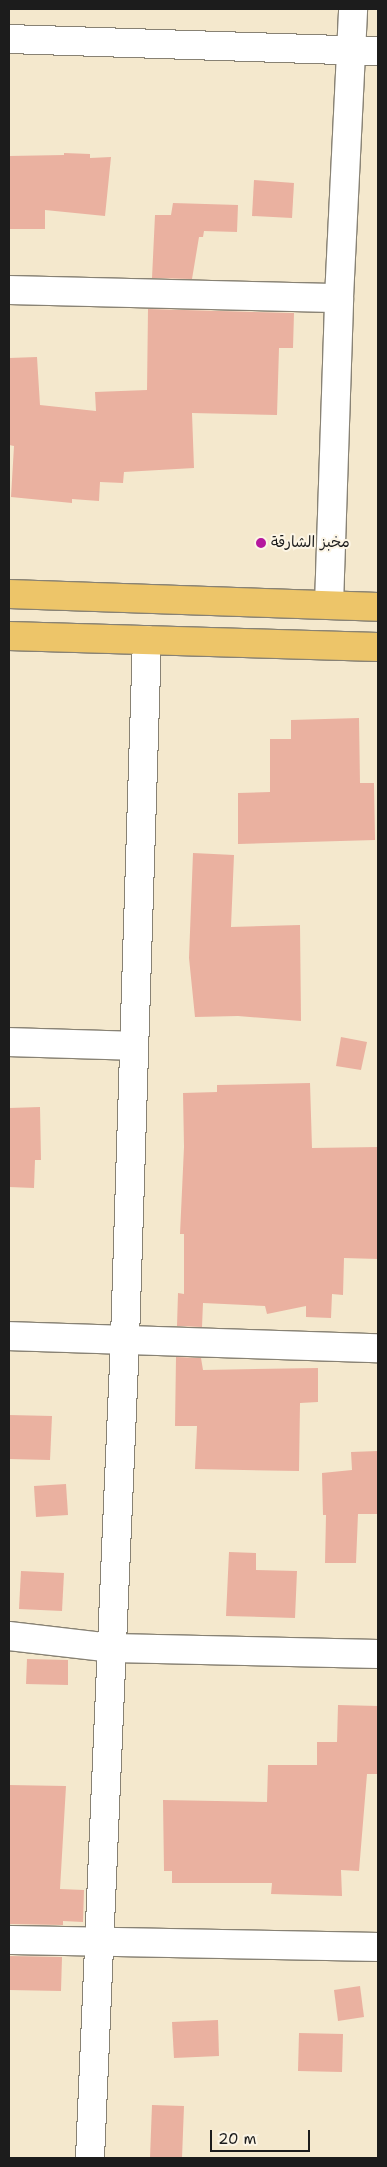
<!DOCTYPE html>
<html>
<head>
<meta charset="utf-8">
<style>
  body { margin:0 }
  #map { position:relative; width:387px; height:2167px; overflow:hidden; background:#f4e8cd; font-family:"Shantell Sans","Playpen Sans Arabic",sans-serif }
  div>[style] { position:absolute }
  [style*='--x'] { left:calc(var(--x)*1px); top:calc(var(--y)*1px); width:calc(var(--w)*1px); rotate:calc(var(--a)*1deg) }
  .building>* { inset:0; background:#eab1a0 }
  .roads { filter:drop-shadow(1px 0 #888274) drop-shadow(-1px 0 #888274) drop-shadow(0 1px #888274) drop-shadow(0 -1px #888274) }
  .minor>* { height:28px; margin:-14px; padding:0 14px; transform-origin:14px; border-radius:14px; background:#fff }
  .major>* { height:28px; margin:-14px; padding:0 14px; transform-origin:14px; border-radius:14px; background:#edc569 }
  .dots>* { width:14px; height:14px; translate:-50% -50%; box-sizing:border-box; border:2px solid #fcf5e5; border-radius:50% }
  span { translate:-50% -50%; white-space:nowrap; text-align:center; line-height:1.15; -webkit-text-stroke:4px #fcf5e5; paint-order:stroke }
  .poi-label { font-size:15px; color:#1c1c1c }
  .left { translate:0 -50%; text-align:left }
  .frame { position:absolute; inset:0; border:10px solid #1c1c1c; pointer-events:none }
  .scale { position:absolute; left:210px; top:2130px; width:100px; height:22px; box-sizing:border-box; border:2px solid #1c1c1c; border-top:0; padding-left:6px; font-size:15px; line-height:18px; white-space:nowrap; color:#1c1c1c; -webkit-text-stroke:4px #fcf5e5; paint-order:stroke }
</style>
</head>
<body>
<div id="map">
  <div class="building">
    <div style="clip-path:polygon(64px 153px,90px 154px,90px 158px,111px 157px,105px 216px,45px 210px,45px 229px,9px 229px,9px 156px,64px 155px)"></div>
    <div style="clip-path:polygon(254px 180px,294px 183px,292px 218px,252px 216px)"></div>
    <div style="clip-path:polygon(173px 203px,238px 205px,237px 232px,204px 231px,203px 237px,199px 237px,192px 279px,152px 278px,155px 215px,171px 215px)"></div>
    <div style="clip-path:polygon(148px 309px,294px 313px,293px 348px,279px 348px,277px 415px,192px 413px,194px 468px,124px 472px,123px 483px,100px 482px,99px 501px,72px 499px,72px 503px,11px 497px,14px 446px,9px 445px,9px 358px,37px 357px,40px 405px,96px 411px,95px 392px,147px 390px)"></div>
    <div style="clip-path:polygon(359px 718px,360px 783px,374px 783px,375px 840px,238px 844px,238px 793px,270px 792px,270px 739px,291px 739px,291px 720px)"></div>
    <div style="clip-path:polygon(193px 853px,234px 855px,231px 927px,300px 925px,301px 1021px,238px 1016px,195px 1017px,189px 958px)"></div>
    <div style="clip-path:polygon(341px 1037px,367px 1042px,361px 1070px,336px 1066px)"></div>
    <div style="clip-path:polygon(310px 1083px,312px 1148px,378px 1147px,378px 1259px,344px 1258px,343px 1295px,332px 1294px,331px 1318px,306px 1317px,306px 1306px,267px 1314px,265px 1306px,203px 1303px,202px 1327px,177px 1326px,178px 1293px,184px 1294px,184px 1234px,180px 1234px,184px 1147px,183px 1093px,217px 1092px,217px 1085px)"></div>
    <div style="clip-path:polygon(40px 1107px,41px 1160px,35px 1160px,34px 1188px,9px 1187px,9px 1108px)"></div>
    <div style="clip-path:polygon(176px 1357px,201px 1358px,203px 1370px,318px 1368px,318px 1402px,300px 1403px,299px 1471px,195px 1469px,197px 1426px,175px 1426px)"></div>
    <div style="clip-path:polygon(9px 1415px,52px 1416px,50px 1460px,9px 1459px)"></div>
    <div style="clip-path:polygon(378px 1451px,378px 1514px,358px 1514px,356px 1563px,325px 1563px,326px 1515px,323px 1515px,322px 1473px,352px 1470px,351px 1452px)"></div>
    <div style="clip-path:polygon(66px 1484px,68px 1515px,36px 1517px,34px 1486px)"></div>
    <div style="clip-path:polygon(229px 1552px,256px 1553px,256px 1570px,297px 1571px,295px 1618px,226px 1616px)"></div>
    <div style="clip-path:polygon(21px 1571px,64px 1573px,62px 1611px,19px 1609px)"></div>
    <div style="clip-path:polygon(27px 1659px,68px 1660px,68px 1685px,26px 1684px)"></div>
    <div style="clip-path:polygon(338px 1705px,378px 1706px,378px 1774px,367px 1774px,359px 1871px,341px 1870px,342px 1896px,271px 1894px,272px 1883px,172px 1883px,172px 1871px,164px 1871px,163px 1800px,267px 1802px,268px 1765px,317px 1765px,317px 1742px,337px 1742px)"></div>
    <div style="clip-path:polygon(9px 1785px,66px 1786px,60px 1889px,84px 1890px,83px 1922px,63px 1921px,63px 1925px,10px 1924px)"></div>
    <div style="clip-path:polygon(9px 1956px,62px 1957px,61px 1991px,9px 1990px)"></div>
    <div style="clip-path:polygon(360px 1986px,364px 2017px,338px 2021px,334px 1990px)"></div>
    <div style="clip-path:polygon(218px 2020px,219px 2056px,174px 2058px,172px 2022px)"></div>
    <div style="clip-path:polygon(299px 2033px,343px 2034px,342px 2072px,298px 2071px)"></div>
    <div style="clip-path:polygon(152px 2105px,184px 2106px,182px 2158px,150px 2158px)"></div>
  </div>
  <div class="roads">
    <div class="minor">
      <div style="--x:9;--y:39;--w:369;--a:1.9"></div>
      <div style="--x:9;--y:290;--w:330;--a:1.4"></div>
      <div style="--x:329;--y:605;--w:307;--a:-88.1"></div>
      <div style="--x:339;--y:298;--w:289;--a:-87.2"></div>
      <div style="--x:9;--y:1042;--w:124;--a:1.8"></div>
      <div style="--x:9;--y:1336;--w:369;--a:1.9"></div>
      <div style="--x:9;--y:1636;--w:105;--a:6.6"></div>
      <div style="--x:113;--y:1648;--w:265;--a:1.3"></div>
      <div style="--x:9;--y:1940;--w:369;--a:1.1"></div>
      <div style="--x:90;--y:2158;--w:820;--a:-87.55"></div>
      <div style="--x:125;--y:1339;--w:699;--a:-88.2"></div>
    </div>
    <div class="major">
      <div style="--x:9;--y:594;--w:369;--a:2"></div>
      <div style="--x:9;--y:636;--w:369;--a:1.7"></div>
    </div>
  </div>
  <div class="dots">
    <div style="left:261px;top:543px;background:#b5179e"></div>
  </div>
  <div class="poi-label">
    <span class="left" style="left:271px;top:543px">مخبز الشارقة</span>
  </div>
  <div class="frame"></div>
  <div class="scale">20 m</div>
</div>
</body>
</html>
